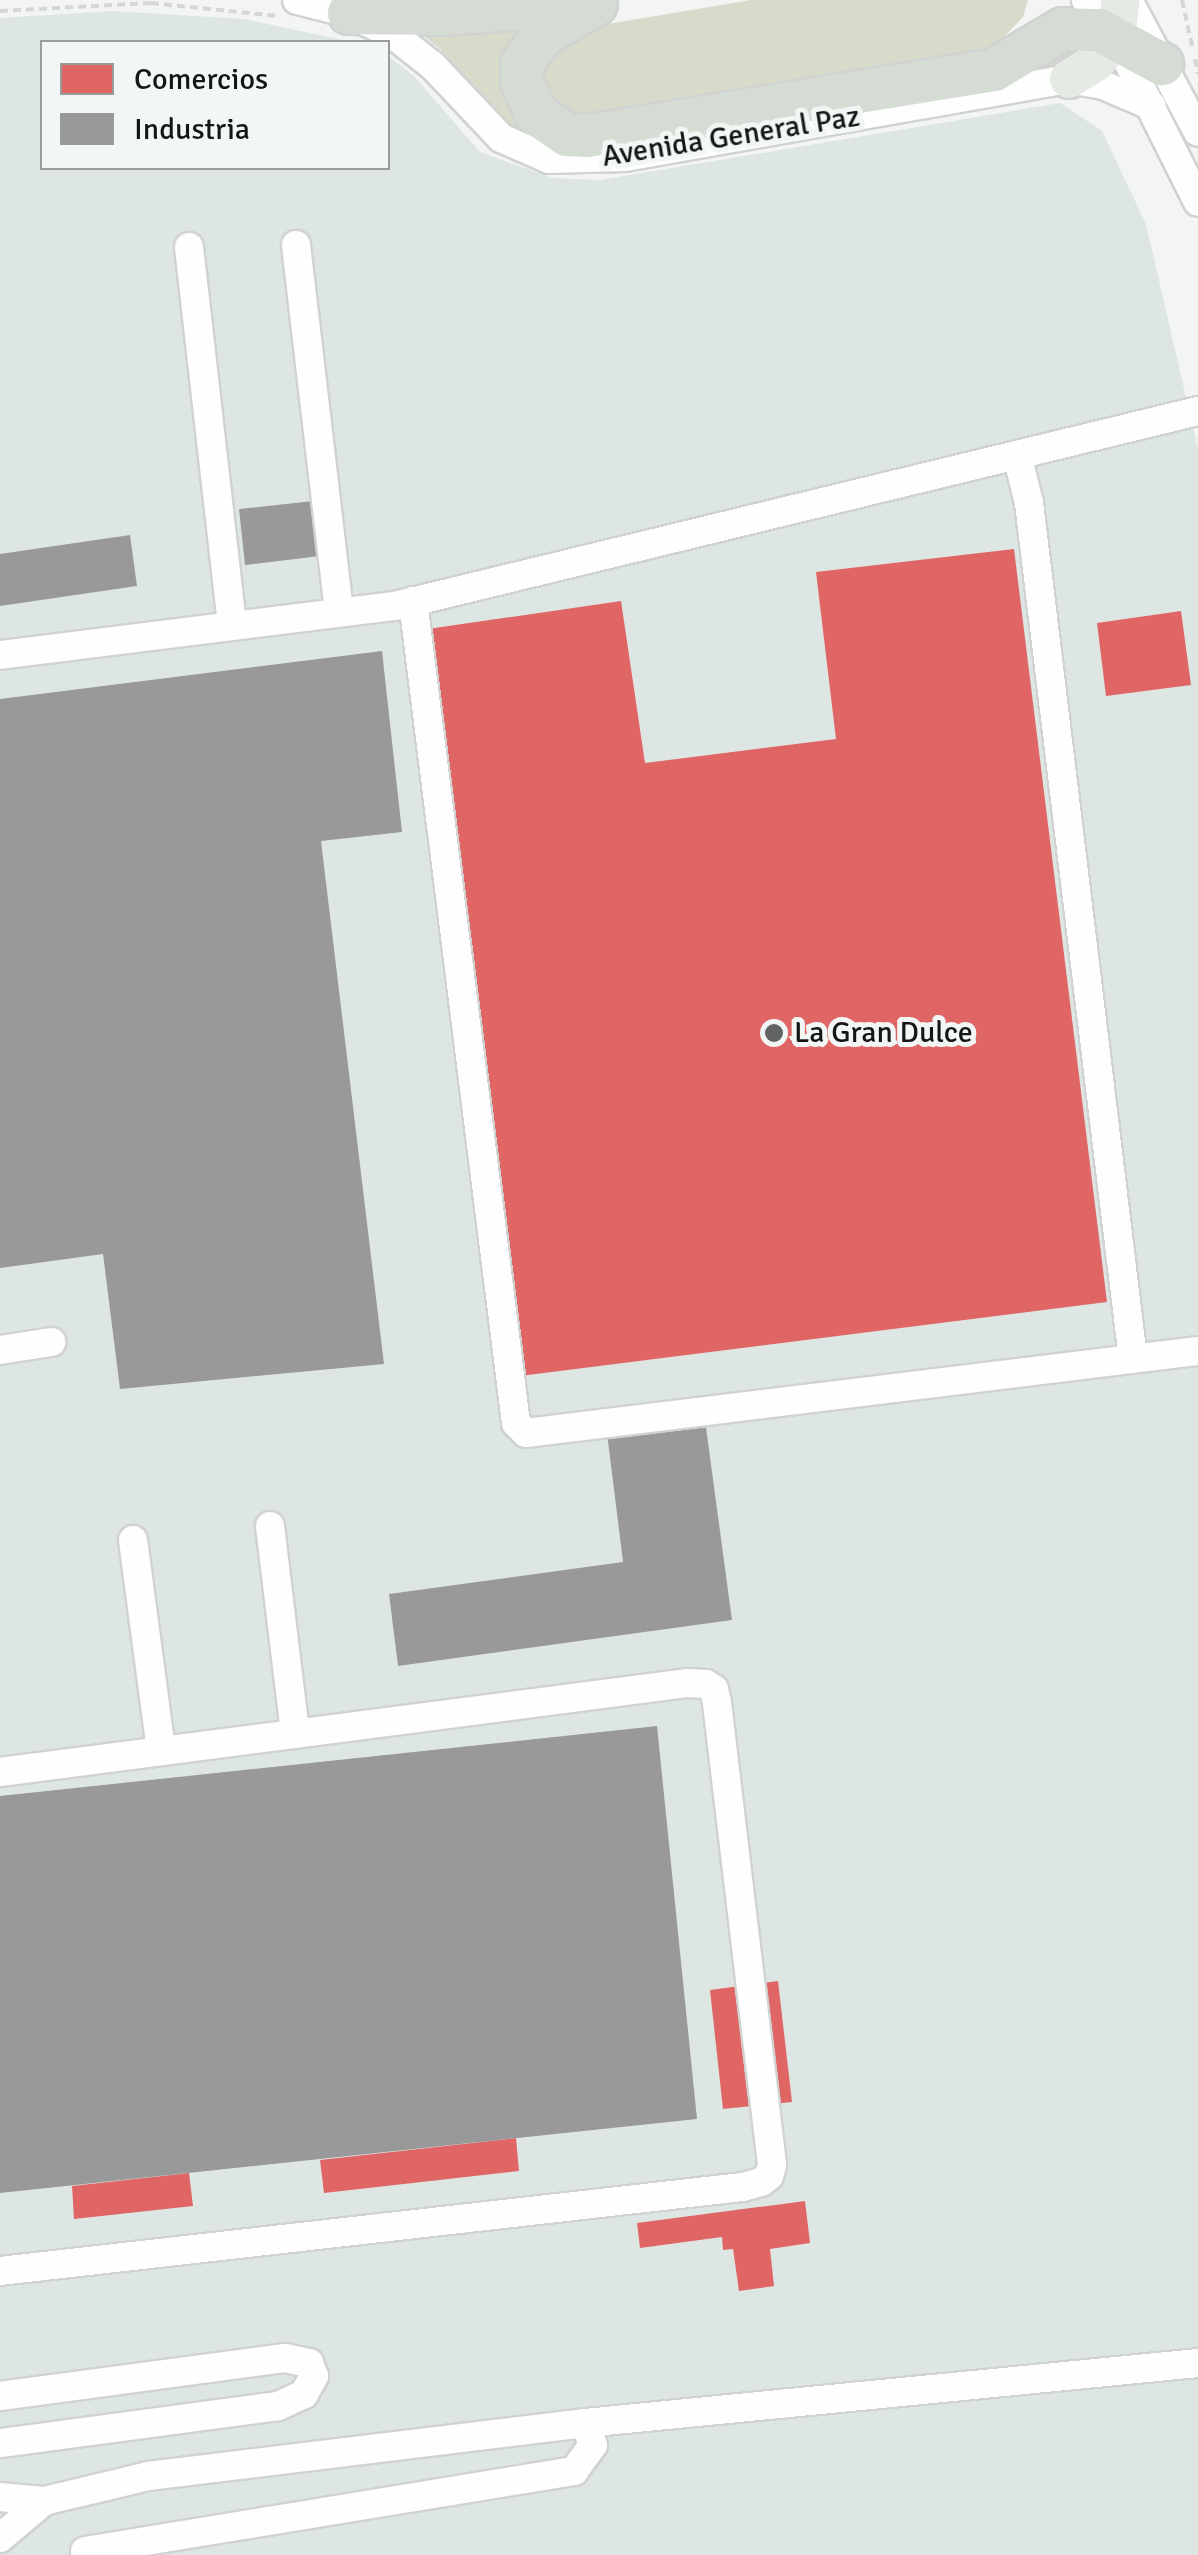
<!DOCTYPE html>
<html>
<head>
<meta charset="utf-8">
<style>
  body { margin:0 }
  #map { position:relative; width:1198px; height:2555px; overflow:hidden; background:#f3f5f4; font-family:Signika,sans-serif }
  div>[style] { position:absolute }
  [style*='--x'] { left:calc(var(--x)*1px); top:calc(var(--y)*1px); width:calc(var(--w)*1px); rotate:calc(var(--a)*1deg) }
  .built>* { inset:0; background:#dee6e3 }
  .green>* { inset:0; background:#d9dbca }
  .shops>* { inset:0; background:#e06666 }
  .industry>* { inset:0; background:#999 }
  .path>* { height:4px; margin-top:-2px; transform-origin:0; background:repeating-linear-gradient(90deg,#d5d6d6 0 8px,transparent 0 13px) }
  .roads { filter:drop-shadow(2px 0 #d1d2d2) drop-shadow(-2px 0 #d1d2d2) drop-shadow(0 2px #d1d2d2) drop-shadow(0 -2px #d1d2d2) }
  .minor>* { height:28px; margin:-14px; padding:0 14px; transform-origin:14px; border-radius:14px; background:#fdfefd }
  .major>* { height:38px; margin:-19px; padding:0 19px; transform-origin:19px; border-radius:19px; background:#e5eae4 }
  .highway>* { height:42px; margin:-21px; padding:0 21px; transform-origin:21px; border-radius:21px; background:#d4dcd3 }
  .dots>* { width:28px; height:28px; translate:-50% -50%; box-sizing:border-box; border:5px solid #f2f6f4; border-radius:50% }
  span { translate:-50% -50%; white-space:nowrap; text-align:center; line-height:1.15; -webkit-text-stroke:10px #f2f6f4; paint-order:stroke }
  .street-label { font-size:30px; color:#141515 }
  .poi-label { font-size:30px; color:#141515 }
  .left { translate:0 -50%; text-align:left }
  .legend { position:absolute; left:40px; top:40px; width:350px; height:130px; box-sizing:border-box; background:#f2f6f4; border:2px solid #999c9b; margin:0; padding:12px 18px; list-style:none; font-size:30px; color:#141515 }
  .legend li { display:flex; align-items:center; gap:20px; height:50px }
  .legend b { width:50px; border:2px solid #999c9b }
</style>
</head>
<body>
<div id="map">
  <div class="built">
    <div style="clip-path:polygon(113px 11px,244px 19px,352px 42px,42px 42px,42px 168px,388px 168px,388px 56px,414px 76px,480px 152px,553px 178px,600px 180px,1060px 103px,1102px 131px,1146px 224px,1198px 449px,1198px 2555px,0 2555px,0 18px)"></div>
  </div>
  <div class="green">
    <div style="clip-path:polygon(751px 0,1028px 0,1023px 17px,997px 44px,970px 60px,575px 120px,551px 109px,539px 65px,551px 46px,596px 26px)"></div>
    <div style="clip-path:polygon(531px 23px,508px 48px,501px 67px,500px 83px,527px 133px,1067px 38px,1084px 52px,1063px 68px,525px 139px,474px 99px,441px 50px,420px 33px)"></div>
  </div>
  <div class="shops">
    <div style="clip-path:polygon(1014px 549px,1107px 1302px,520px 1376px,421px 630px,621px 601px,645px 763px,836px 739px,816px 572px)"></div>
    <div style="clip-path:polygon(1181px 611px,1191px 685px,1106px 696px,1097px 623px)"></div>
    <div style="clip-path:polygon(778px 1981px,792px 2102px,723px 2109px,710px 1990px)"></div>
    <div style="clip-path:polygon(516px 2138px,519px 2171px,324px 2193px,320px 2160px)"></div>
    <div style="clip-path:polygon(189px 2173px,193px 2206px,74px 2219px,72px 2186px)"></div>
    <div style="clip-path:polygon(805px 2201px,810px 2243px,770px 2249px,774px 2286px,739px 2291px,733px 2249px,723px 2250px,722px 2237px,640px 2248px,637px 2223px)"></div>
  </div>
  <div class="industry">
    <div style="clip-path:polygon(313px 501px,320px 556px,245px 565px,239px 509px)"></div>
    <div style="clip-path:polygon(130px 535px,137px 586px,0 606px,0 554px)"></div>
    <div style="clip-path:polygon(382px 651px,402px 832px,321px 841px,384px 1364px,120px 1389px,103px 1254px,0 1268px,0 699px)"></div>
    <div style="clip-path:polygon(705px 1420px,732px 1620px,398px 1666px,389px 1594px,623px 1562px,607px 1433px)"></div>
    <div style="clip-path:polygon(657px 1726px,697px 2119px,0 2193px,0 1796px)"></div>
  </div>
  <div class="path">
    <div style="--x:1182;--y:0;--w:51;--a:77.6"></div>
    <div style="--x:0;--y:11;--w:151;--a:-3"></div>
    <div style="--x:151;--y:3;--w:129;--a:5.8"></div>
    <div style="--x:1195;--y:59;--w:15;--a:79"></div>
  </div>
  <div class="roads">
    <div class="minor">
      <div style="--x:297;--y:0;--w:54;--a:14"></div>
      <div style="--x:349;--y:13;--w:51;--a:26.6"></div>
      <div style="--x:395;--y:36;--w:48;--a:38.3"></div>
      <div style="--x:433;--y:66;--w:99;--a:46.6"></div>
      <div style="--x:501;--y:138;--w:52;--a:23.6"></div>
      <div style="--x:549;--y:159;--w:76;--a:-1.5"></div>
      <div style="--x:625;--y:157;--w:451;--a:-10"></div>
      <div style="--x:1069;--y:79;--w:35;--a:10"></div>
      <div style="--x:1103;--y:85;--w:53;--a:23.2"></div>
      <div style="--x:1086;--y:0;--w:48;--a:51.7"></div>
      <div style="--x:1116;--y:38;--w:183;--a:63.4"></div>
      <div style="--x:1128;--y:0;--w:149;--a:62.1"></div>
      <div style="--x:296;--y:245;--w:370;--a:83.3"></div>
      <div style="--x:189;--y:247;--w:381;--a:83.5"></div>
      <div style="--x:1017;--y:455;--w:49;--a:76"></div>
      <div style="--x:1029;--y:503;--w:862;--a:83.07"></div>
      <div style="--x:413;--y:601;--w:828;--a:82.86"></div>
      <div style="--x:516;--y:1423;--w:14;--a:45"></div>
      <div style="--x:526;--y:1433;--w:677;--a:-6.96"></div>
      <div style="--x:0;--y:655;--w:402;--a:-7.1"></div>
      <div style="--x:399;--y:605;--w:822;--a:-13.65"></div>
      <div style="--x:0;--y:1350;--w:52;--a:-8.9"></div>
      <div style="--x:270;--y:1526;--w:209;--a:83.1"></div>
      <div style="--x:133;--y:1540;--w:213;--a:82.4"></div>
      <div style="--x:0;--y:1772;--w:694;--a:-7.37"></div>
      <div style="--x:688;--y:1683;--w:18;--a:3"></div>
      <div style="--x:706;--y:1684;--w:9;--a:32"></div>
      <div style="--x:714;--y:1689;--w:14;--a:78"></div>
      <div style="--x:717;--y:1703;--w:465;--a:83.2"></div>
      <div style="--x:772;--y:2165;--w:11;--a:105"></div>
      <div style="--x:769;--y:2176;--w:10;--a:143"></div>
      <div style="--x:761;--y:2182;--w:20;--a:165"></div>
      <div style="--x:742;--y:2187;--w:747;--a:173.54"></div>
      <div style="--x:0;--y:2396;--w:288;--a:-7.6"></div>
      <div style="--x:285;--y:2358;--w:25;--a:12"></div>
      <div style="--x:309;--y:2363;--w:14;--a:69"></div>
      <div style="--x:314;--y:2376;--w:21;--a:119"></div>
      <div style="--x:304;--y:2394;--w:29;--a:155"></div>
      <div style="--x:278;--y:2406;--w:280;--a:172.4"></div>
      <div style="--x:0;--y:2497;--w:44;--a:5.2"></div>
      <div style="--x:44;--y:2501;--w:107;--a:-13.5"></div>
      <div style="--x:148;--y:2476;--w:440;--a:-6.9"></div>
      <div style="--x:585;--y:2423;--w:616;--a:-5.59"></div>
      <div style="--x:0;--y:2538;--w:57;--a:-40.1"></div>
      <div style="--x:85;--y:2551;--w:496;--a:-9.3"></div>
      <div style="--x:574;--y:2471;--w:32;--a:-54"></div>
      <div style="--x:593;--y:2445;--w:23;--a:-110"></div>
    </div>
    <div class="major">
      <div style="--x:1069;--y:79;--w:32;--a:-32"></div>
      <div style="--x:1096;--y:62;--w:31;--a:-50"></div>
      <div style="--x:1116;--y:38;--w:38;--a:-83"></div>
    </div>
    <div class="highway">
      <div style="--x:596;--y:4;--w:61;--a:149.7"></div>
      <div style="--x:543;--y:35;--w:36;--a:126"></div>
      <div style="--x:522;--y:64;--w:18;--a:90"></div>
      <div style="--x:522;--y:82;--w:35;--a:66"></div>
      <div style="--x:536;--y:114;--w:37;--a:34"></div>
      <div style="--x:567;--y:135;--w:20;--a:3"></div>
      <div style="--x:587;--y:136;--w:412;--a:-9.2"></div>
      <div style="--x:994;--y:70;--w:80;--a:-30.7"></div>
      <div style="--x:1063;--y:29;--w:36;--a:2"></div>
      <div style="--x:1099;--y:30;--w:72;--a:28.4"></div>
      <div style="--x:349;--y:13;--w:93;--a:0.6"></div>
      <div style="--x:442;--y:14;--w:146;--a:-3.9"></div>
    </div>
  </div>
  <div class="dots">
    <div style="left:774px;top:1033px;background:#626363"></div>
  </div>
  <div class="street-label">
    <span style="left:731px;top:137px;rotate:-9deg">Avenida General Paz</span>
  </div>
  <div class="poi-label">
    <span class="left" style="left:794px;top:1033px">La Gran Dulce</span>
  </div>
  <ul class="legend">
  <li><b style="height:28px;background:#e06666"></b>Comercios</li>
  <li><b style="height:28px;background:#999"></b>Industria</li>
  </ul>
</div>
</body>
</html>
